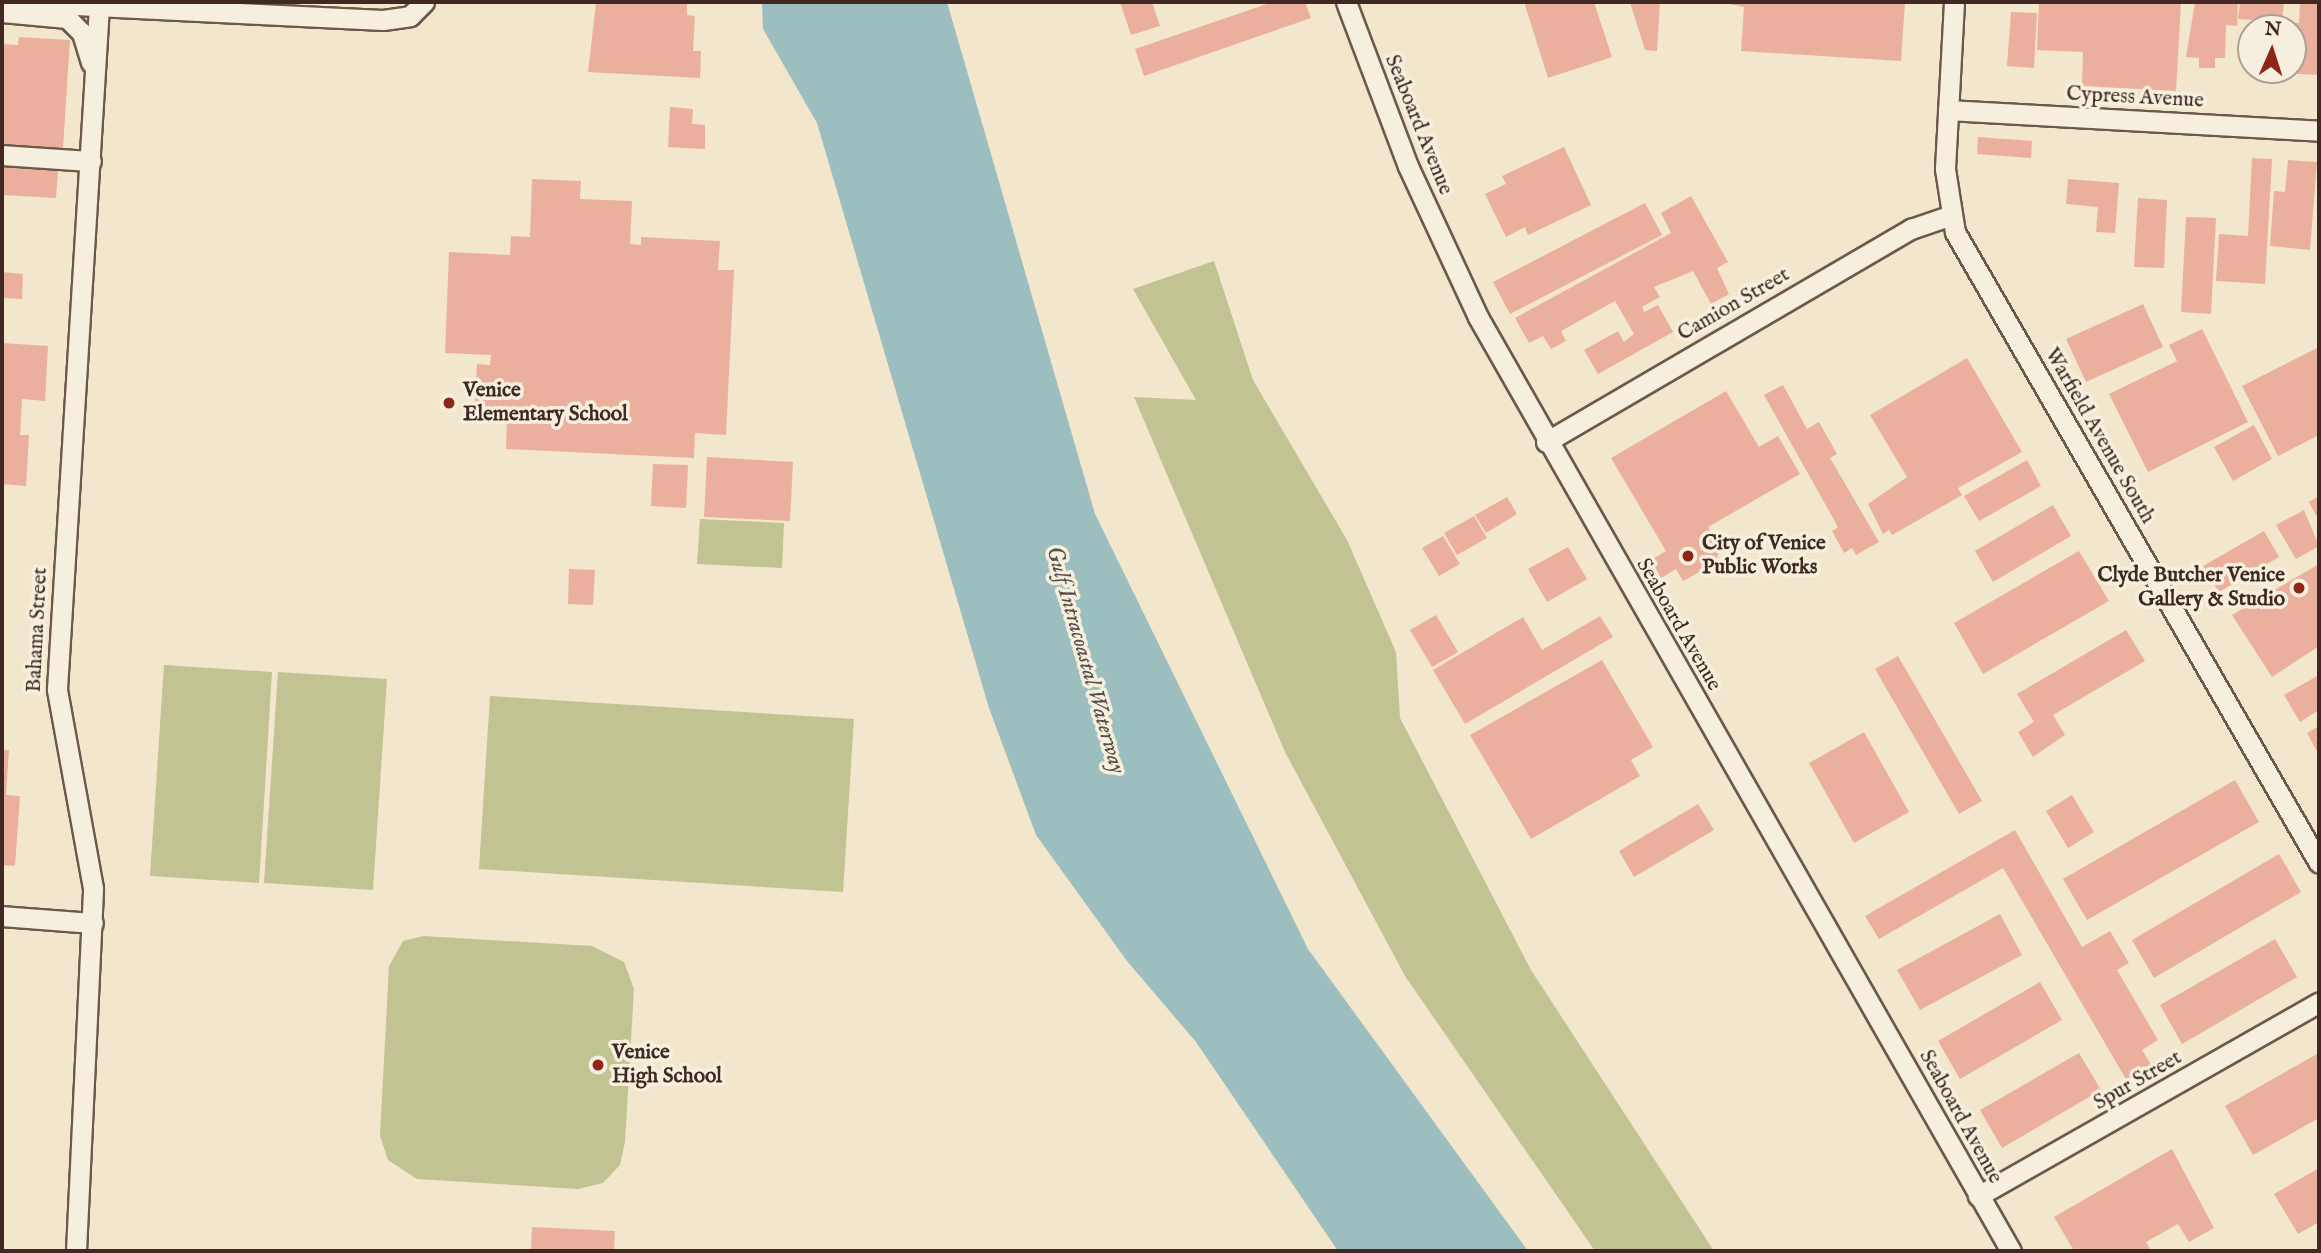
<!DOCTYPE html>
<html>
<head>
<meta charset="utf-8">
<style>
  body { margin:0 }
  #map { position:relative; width:2321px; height:1253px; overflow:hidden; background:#f2e6cc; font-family:"IM FELL English",serif }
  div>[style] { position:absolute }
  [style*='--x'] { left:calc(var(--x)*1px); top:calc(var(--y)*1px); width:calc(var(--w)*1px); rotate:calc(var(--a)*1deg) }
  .green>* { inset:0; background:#c2c393 }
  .water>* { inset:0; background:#9dbebe }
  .building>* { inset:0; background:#ebb09d }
  .roads { filter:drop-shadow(2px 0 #6c584c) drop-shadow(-2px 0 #6c584c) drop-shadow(0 2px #6c584c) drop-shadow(0 -2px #6c584c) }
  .minor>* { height:19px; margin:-9.5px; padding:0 9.5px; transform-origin:9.5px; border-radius:9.5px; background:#f7efde }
  .dots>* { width:19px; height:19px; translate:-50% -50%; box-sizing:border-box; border:4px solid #f7efde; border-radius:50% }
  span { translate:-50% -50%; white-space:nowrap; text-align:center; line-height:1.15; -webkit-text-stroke:7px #f7efde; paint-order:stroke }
  .street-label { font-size:21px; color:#3f2922 }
  .poi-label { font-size:21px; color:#3f2922; font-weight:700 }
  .left { translate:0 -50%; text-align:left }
  .right { translate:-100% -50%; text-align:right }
  .water-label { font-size:23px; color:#564e49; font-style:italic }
  .frame { position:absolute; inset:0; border:4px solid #3f2922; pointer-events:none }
  .north { position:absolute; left:2237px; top:14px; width:70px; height:70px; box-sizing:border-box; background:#f7efde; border:2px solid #ada093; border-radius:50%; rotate:3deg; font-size:19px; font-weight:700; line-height:28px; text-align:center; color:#3f2922 }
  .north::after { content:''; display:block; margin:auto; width:24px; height:32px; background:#8f2418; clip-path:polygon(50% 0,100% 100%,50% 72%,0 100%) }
</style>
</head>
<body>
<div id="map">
  <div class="green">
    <div style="clip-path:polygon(1214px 261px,1253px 380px,1347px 540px,1396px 652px,1400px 718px,1531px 970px,1714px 1251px,1595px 1251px,1405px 976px,1285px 752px,1134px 397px,1196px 400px,1133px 289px)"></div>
    <div style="clip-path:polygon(700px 519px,784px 523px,782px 568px,697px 564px)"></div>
    <div style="clip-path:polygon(164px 665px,272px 672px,259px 883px,150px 876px)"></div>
    <div style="clip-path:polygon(278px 672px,387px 679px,373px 890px,264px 883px)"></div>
    <div style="clip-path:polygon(490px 696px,854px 719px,843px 892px,479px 869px)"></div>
    <div style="clip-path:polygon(423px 936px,592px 946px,624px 962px,634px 989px,625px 1142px,620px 1165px,603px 1183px,578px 1189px,417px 1179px,388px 1160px,380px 1136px,389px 966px,403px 941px)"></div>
  </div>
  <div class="water">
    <div style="clip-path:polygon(762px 2px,947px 2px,1095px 514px,1308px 949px,1528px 1251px,1338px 1251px,1196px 1042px,1127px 961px,1036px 835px,989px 708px,817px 123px,763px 29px)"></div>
  </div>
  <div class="building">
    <div style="clip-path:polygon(687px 2px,687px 15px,695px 16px,693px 51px,701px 51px,700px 78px,588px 72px,596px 3px)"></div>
    <div style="clip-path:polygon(1120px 2px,1152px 2px,1160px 26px,1131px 35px)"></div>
    <div style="clip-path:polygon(1273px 2px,1305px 2px,1311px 18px,1144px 76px,1135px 49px)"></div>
    <div style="clip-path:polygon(1524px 2px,1594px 2px,1612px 57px,1548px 78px)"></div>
    <div style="clip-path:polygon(1630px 2px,1660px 2px,1657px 51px,1645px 50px)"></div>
    <div style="clip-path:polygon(1720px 2px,1905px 2px,1901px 61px,1741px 51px,1744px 7px)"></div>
    <div style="clip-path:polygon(2181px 2px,2176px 91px,2082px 86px,2083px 52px,2037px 50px,2039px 3px)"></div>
    <div style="clip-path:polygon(2195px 2px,2238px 2px,2237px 26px,2226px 25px,2225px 58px,2215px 58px,2215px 68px,2199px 68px,2199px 58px,2186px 57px)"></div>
    <div style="clip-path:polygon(2240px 2px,2284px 2px,2282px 22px,2238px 19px)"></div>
    <div style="clip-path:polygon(2300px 2px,2319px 3px,2319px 75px,2283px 73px,2293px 70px,2293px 28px,2286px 28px,2286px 22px,2299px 23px)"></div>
    <div style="clip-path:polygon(2011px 12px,2037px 13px,2034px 68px,2007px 66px)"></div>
    <div style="clip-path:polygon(19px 37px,70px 40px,63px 148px,2px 144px,2px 44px,18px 45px)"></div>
    <div style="clip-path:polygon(670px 107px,693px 109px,692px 124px,705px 125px,705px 149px,668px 147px)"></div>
    <div style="clip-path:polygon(1978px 137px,2032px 141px,2031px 158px,1977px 154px)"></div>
    <div style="clip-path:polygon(1564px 147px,1591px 205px,1528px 235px,1525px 227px,1506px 237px,1485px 194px,1506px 184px,1502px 176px)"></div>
    <div style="clip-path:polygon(2252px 158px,2272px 159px,2265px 284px,2216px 281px,2219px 234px,2248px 236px)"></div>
    <div style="clip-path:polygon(2288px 160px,2317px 162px,2310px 250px,2270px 246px,2274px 191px,2285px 192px)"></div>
    <div style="clip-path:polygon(2px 167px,58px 171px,56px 198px,2px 195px)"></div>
    <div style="clip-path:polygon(532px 179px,581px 181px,580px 199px,632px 201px,630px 244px,641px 245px,641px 237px,720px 241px,718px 270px,734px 270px,726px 435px,695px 433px,694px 458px,506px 449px,507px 418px,474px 416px,477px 364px,490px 365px,491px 355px,445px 353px,449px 252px,510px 255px,511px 236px,530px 237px)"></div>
    <div style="clip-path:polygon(2068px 179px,2119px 183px,2115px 233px,2096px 232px,2098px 207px,2066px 204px)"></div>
    <div style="clip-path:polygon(1691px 196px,1728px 262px,1717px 268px,1729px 294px,1711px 304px,1693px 271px,1654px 287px,1660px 297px,1642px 307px,1644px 312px,1658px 305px,1673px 332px,1598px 374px,1584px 350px,1618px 331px,1624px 342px,1634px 334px,1615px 301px,1561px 331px,1566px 341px,1551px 349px,1543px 336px,1529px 343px,1515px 318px,1671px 233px,1661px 213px)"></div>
    <div style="clip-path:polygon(2138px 198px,2167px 200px,2164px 268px,2134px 267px)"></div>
    <div style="clip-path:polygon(1645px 203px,1662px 235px,1510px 314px,1493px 282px)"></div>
    <div style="clip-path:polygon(2186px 217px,2216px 218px,2211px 314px,2181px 312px)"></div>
    <div style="clip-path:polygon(2px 272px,23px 274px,22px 299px,2px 298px)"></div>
    <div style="clip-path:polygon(2143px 304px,2163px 347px,2086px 382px,2066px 339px)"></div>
    <div style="clip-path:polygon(2202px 329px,2248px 422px,2148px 472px,2109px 394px,2177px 361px,2169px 345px)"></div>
    <div style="clip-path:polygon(2px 343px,48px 346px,45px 401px,22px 399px,20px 435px,29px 435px,26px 486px,2px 484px)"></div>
    <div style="clip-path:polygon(2319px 347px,2319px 435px,2278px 456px,2242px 386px)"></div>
    <div style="clip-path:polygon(1967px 358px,2022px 452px,1958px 488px,1962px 495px,1892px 535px,1889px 530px,1883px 534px,1868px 504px,1907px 477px,1870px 415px)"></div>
    <div style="clip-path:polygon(1783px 385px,1807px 429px,1819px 422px,1837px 454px,1830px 458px,1879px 542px,1856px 555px,1852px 548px,1844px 553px,1832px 531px,1838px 527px,1764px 395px)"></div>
    <div style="clip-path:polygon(1726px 391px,1759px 447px,1778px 436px,1800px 474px,1708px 527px,1720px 545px,1716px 563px,1683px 581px,1676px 569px,1661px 578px,1651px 560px,1666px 551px,1611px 458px)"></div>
    <div style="clip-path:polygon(2254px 425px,2272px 459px,2233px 481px,2214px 447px)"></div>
    <div style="clip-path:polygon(707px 457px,793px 462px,790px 521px,704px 517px)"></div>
    <div style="clip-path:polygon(2027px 460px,2041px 486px,1979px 521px,1964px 496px)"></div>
    <div style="clip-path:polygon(653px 464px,688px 465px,686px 508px,651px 506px)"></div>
    <div style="clip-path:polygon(2319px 496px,2319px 521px,2309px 502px)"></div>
    <div style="clip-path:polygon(1507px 497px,1517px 514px,1486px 533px,1475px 515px)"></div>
    <div style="clip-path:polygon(2053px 505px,2071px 536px,1993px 582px,1975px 551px)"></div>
    <div style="clip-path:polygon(2304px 510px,2319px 546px,2296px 559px,2276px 525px)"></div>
    <div style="clip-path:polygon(1474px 516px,1487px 538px,1457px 555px,1444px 533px)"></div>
    <div style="clip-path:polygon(2264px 531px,2279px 557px,2219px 592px,2203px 566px)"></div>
    <div style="clip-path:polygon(1443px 536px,1460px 564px,1439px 576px,1422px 548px)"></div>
    <div style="clip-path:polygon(1568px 547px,1587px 579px,1547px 602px,1528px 569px)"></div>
    <div style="clip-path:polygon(2079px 551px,2109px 601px,1983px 674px,1954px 623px)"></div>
    <div style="clip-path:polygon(2319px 564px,2319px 646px,2272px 677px,2232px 615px)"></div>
    <div style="clip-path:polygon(569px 569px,595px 570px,593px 605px,568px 604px)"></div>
    <div style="clip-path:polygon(1436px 615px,1458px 652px,1432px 667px,1410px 630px)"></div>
    <div style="clip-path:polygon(1600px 616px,1613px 637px,1465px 724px,1433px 670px,1523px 617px,1542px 650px)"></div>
    <div style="clip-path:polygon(2126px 630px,2145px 661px,2053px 715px,2065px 735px,2033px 757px,2018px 732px,2034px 722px,2017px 694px)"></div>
    <div style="clip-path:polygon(1898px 656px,1982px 801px,1959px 814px,1875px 669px)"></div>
    <div style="clip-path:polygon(1602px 660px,1653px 747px,1631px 760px,1640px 776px,1531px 839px,1470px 735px)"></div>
    <div style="clip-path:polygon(2319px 675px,2319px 710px,2300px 722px,2284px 695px)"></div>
    <div style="clip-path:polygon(2319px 726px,2319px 755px,2307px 733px)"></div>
    <div style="clip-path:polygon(1864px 732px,1909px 812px,1854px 843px,1809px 763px)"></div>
    <div style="clip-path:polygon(2px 750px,9px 750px,6px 795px,20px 796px,15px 866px,2px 865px)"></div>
    <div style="clip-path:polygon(2235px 780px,2259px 822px,2087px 920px,2063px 879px)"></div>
    <div style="clip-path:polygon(2072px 795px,2094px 832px,2068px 848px,2046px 811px)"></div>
    <div style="clip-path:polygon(1698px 804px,1714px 830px,1634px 877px,1619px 851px)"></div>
    <div style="clip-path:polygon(2015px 830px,2082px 947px,2110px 931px,2129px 963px,2117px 970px,2158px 1040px,2142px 1050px,2152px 1066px,2127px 1081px,2003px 868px,1879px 939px,1865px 916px)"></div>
    <div style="clip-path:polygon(2279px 854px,2301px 892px,2154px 978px,2132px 940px)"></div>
    <div style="clip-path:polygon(2000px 914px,2022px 955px,1920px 1010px,1897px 970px)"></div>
    <div style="clip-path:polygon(2275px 939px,2297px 977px,2182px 1044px,2160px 1005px)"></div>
    <div style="clip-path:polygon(2040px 982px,2062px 1020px,1960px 1079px,1938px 1041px)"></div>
    <div style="clip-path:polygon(2079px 1053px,2101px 1090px,2002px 1148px,1980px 1110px)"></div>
    <div style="clip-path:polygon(2319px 1053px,2319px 1118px,2253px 1155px,2225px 1106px)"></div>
    <div style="clip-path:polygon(2172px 1149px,2214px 1228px,2189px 1242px,2178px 1224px,2146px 1242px,2151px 1251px,2074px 1251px,2054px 1217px)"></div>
    <div style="clip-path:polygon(2319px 1168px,2319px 1222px,2298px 1234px,2274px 1194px)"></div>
    <div style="clip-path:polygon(532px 1227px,615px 1231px,614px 1251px,531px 1251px)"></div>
  </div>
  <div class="roads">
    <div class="minor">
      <div style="--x:14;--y:2;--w:369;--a:2.8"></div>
      <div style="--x:383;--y:20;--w:27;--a:-8"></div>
      <div style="--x:410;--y:16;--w:20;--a:-45"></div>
      <div style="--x:1346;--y:2;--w:175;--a:69.3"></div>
      <div style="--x:1408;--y:166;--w:166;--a:65.1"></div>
      <div style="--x:1478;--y:317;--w:1075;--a:60.29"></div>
      <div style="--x:1954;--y:2;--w:167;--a:93.1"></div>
      <div style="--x:1945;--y:169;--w:64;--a:81"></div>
      <div style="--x:1955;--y:232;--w:728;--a:60.02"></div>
      <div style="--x:2;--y:12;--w:65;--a:5.3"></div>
      <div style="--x:67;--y:18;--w:21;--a:45"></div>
      <div style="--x:82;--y:33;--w:31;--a:73"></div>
      <div style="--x:1948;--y:110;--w:372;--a:3.2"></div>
      <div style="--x:2;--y:155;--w:89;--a:3.9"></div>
      <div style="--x:1546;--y:442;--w:423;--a:-30.3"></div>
      <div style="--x:1911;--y:229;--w:39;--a:-19"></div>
      <div style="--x:2;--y:916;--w:91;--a:4.4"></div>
      <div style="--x:1978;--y:1196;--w:392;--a:-29.6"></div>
      <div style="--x:76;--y:1251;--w:363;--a:-87.3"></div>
      <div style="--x:93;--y:888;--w:202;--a:-100.3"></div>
      <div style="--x:57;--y:689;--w:683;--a:-86.48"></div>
    </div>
  </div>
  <div class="dots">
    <div style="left:449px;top:403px;background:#8f2418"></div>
    <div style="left:1688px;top:556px;background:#8f2418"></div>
    <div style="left:2299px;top:588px;background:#8f2418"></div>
    <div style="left:598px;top:1065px;background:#8f2418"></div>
  </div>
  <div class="street-label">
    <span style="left:2135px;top:98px;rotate:3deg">Cypress Avenue</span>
    <span style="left:1418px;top:125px;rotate:68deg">Seaboard Avenue</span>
    <span style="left:1734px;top:305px;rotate:-30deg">Camion Street</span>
    <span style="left:2099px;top:436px;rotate:60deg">Warfield Avenue South</span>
    <span style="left:1678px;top:625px;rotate:60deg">Seaboard Avenue</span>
    <span style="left:38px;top:630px;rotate:-87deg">Bahama Street</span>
    <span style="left:2138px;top:1081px;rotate:-30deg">Spur Street</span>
    <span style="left:1960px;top:1117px;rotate:61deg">Seaboard Avenue</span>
  </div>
  <div class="poi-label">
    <span class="left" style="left:463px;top:403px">Venice<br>Elementary School</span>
    <span class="left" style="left:1702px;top:556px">City of Venice<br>Public Works</span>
    <span class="right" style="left:2285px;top:588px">Clyde Butcher Venice<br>Gallery &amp; Studio</span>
    <span class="left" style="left:612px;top:1065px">Venice<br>High School</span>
  </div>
  <div class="water-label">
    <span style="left:1085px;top:660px;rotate:74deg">Gulf Intracoastal Waterway</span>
  </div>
  <div class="frame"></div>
  <div class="north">N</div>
</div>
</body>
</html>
